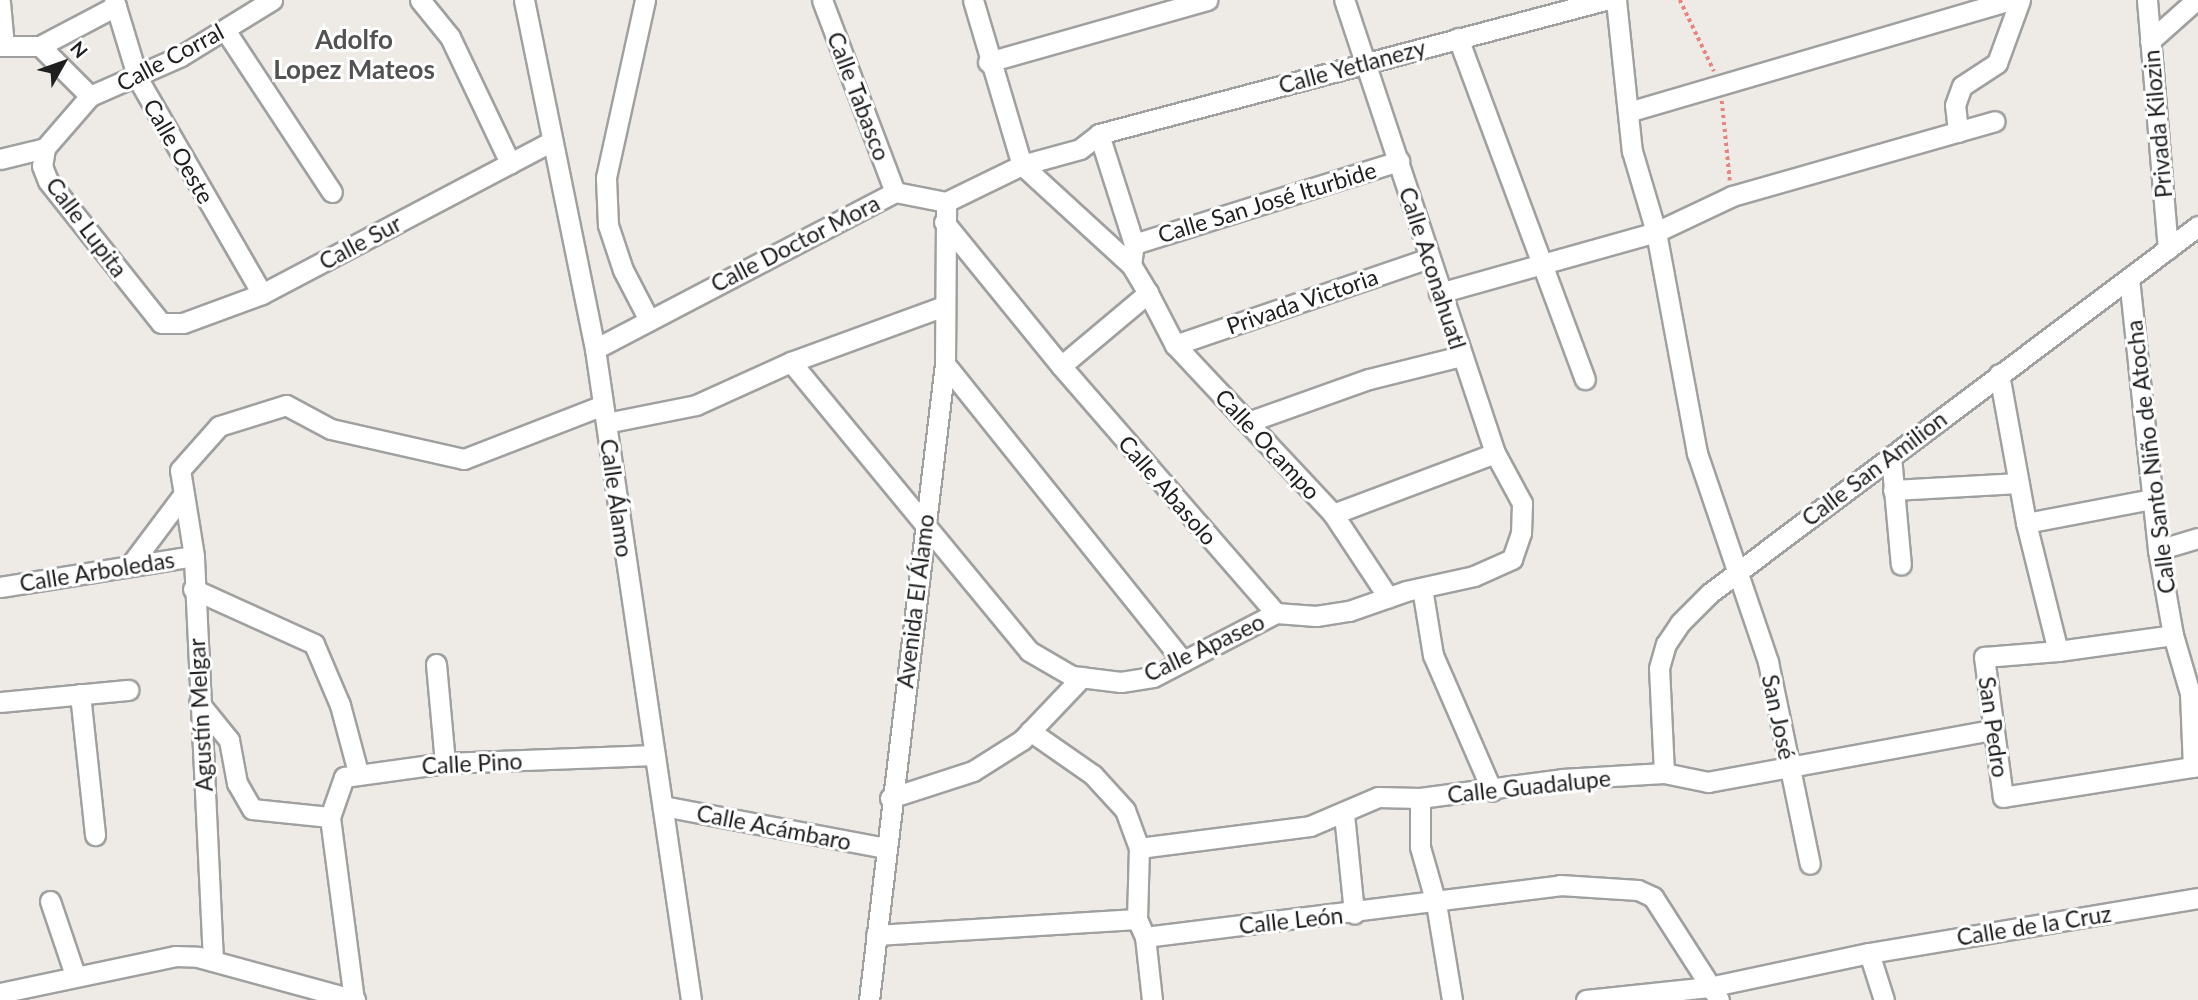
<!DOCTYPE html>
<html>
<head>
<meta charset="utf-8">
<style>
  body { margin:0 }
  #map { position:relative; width:2198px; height:1000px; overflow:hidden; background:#eeebe6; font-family:Lato,sans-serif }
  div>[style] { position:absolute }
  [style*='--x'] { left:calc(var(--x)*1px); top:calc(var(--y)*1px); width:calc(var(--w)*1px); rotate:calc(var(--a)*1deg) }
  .path>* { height:3.5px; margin-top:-1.75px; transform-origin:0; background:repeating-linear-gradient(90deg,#e9837d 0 3.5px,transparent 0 7px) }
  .roads { filter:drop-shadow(2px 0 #a0a0a0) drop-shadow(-2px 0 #a0a0a0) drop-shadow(0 2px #a0a0a0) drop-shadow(0 -2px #a0a0a0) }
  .minor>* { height:19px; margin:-9.5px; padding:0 9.5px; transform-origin:9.5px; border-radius:9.5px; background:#fff }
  span { translate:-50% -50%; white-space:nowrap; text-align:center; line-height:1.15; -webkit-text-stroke:6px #fff; paint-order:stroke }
  .street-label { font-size:23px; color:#1f1f1f }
  .quarter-label { font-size:26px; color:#525252; font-weight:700 }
  .north { position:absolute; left:28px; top:28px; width:70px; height:70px; -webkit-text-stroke:5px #fff; paint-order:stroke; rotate:50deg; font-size:19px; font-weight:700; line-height:28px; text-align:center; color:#1f1f1f }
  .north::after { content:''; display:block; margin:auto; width:24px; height:32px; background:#1f1f1f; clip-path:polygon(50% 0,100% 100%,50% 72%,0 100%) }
</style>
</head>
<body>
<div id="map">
  <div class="path">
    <div style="--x:1680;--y:0;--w:79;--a:64.4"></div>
    <div style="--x:1722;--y:101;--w:80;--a:84.3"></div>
  </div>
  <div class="roads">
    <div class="minor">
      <div style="--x:114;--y:0;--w:83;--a:73.1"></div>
      <div style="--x:138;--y:79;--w:248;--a:60"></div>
      <div style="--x:420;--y:0;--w:48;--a:51"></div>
      <div style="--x:450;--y:37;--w:140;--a:64.5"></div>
      <div style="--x:524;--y:0;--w:356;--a:78.5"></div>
      <div style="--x:595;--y:349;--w:658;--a:81.61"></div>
      <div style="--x:645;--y:0;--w:182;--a:102.4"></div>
      <div style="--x:606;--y:178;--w:47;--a:87.6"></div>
      <div style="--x:608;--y:225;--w:47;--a:71.6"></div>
      <div style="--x:623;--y:270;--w:54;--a:62.5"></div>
      <div style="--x:822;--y:0;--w:205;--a:69.2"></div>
      <div style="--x:973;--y:0;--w:172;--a:73.5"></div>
      <div style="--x:1022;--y:165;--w:148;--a:42.5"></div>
      <div style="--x:1616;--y:0;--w:152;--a:84"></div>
      <div style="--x:1632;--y:151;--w:84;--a:73.5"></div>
      <div style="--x:1656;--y:232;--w:225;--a:79.5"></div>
      <div style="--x:1697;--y:453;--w:221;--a:71.2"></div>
      <div style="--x:1768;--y:662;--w:206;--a:78.3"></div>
      <div style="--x:2147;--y:0;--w:250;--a:85.2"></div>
      <div style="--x:0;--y:2;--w:44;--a:84.8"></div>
      <div style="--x:225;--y:30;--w:194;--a:56.6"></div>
      <div style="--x:1458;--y:38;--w:364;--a:69.6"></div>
      <div style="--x:2150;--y:41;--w:62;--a:-41.7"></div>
      <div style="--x:0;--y:46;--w:40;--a:0"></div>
      <div style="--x:40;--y:46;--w:71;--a:45"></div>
      <div style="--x:90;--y:96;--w:99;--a:-23.7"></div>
      <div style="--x:181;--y:56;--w:107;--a:-31.6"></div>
      <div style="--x:40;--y:46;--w:86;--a:-27.8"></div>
      <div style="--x:988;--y:62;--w:228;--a:-15.8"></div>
      <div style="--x:90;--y:96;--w:69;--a:130.9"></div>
      <div style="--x:45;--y:148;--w:18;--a:99"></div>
      <div style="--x:42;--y:166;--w:16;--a:68"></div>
      <div style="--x:48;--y:181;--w:181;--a:51.5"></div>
      <div style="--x:161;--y:323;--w:22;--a:0"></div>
      <div style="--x:183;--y:323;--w:84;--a:-20.2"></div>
      <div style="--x:262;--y:294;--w:328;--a:-27.8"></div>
      <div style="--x:1628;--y:112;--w:400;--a:-16.3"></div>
      <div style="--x:1958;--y:132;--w:27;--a:-96"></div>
      <div style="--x:1955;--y:105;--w:20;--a:-70"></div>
      <div style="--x:1962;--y:86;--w:42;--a:-33.3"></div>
      <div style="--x:1997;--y:63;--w:67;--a:-69.9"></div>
      <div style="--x:0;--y:159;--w:46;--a:-13.7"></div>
      <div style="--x:944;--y:222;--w:186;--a:50.9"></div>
      <div style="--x:1061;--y:366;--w:327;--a:49"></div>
      <div style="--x:1134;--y:244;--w:278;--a:-17.4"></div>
      <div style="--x:2129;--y:278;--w:274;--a:83.9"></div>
      <div style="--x:2158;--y:550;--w:86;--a:80"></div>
      <div style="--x:2173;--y:635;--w:60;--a:73.7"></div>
      <div style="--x:2190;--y:693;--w:74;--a:87.7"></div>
      <div style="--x:1148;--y:293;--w:59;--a:62.6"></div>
      <div style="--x:1175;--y:345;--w:231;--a:46.9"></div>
      <div style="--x:1333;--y:514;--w:100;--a:56.5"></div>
      <div style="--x:1439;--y:293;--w:225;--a:-15.7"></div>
      <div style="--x:1656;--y:232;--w:84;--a:-25.3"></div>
      <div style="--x:1732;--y:196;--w:273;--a:-15.9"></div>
      <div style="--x:1175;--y:345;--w:268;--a:-18.9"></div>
      <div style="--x:595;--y:349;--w:339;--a:-27.6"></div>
      <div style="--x:895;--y:192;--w:52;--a:11.1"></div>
      <div style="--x:946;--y:202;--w:85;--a:-26"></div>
      <div style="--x:1022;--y:165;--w:60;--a:-15.4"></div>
      <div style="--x:1080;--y:149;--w:24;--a:-38"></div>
      <div style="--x:1099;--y:134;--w:523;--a:-14.83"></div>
      <div style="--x:791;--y:362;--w:374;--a:50.5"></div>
      <div style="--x:1029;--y:651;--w:50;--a:30.2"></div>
      <div style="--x:1072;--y:676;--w:49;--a:7"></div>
      <div style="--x:1121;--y:682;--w:32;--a:-9"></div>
      <div style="--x:1153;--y:677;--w:139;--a:-27.5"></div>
      <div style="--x:1276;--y:613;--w:40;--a:4.3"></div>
      <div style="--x:1316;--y:616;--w:33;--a:-9"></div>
      <div style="--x:1349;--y:611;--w:60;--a:-19.3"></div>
      <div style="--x:1406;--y:591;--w:70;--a:-12.4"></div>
      <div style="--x:1474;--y:576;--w:42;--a:-24.1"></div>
      <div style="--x:1512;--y:559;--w:28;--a:-71"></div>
      <div style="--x:1521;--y:533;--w:30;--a:-88"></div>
      <div style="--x:1522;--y:503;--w:57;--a:-118.4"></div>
      <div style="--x:1495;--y:453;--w:478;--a:-108.4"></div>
      <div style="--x:945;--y:364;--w:381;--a:51.3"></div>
      <div style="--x:1061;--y:366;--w:114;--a:-40"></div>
      <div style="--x:1148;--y:293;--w:33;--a:-121"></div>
      <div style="--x:1131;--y:265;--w:21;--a:-82"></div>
      <div style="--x:1134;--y:244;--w:115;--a:-107.7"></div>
      <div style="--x:1999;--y:374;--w:151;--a:79.7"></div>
      <div style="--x:2026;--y:523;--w:132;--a:76"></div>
      <div style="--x:2058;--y:651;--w:116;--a:-7.9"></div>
      <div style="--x:1248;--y:422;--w:128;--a:-19.6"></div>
      <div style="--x:1369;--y:379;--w:95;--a:-14"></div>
      <div style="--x:606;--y:423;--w:92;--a:-11.3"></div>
      <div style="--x:696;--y:405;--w:104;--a:-24.4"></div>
      <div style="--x:791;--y:362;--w:163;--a:-20.1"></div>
      <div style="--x:1891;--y:456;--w:109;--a:84.8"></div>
      <div style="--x:1893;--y:490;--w:126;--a:-3.2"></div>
      <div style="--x:1333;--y:514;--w:173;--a:-20.6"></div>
      <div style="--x:2026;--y:523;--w:128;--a:-10.8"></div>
      <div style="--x:2158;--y:550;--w:42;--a:-16.7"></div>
      <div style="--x:132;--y:563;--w:85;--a:-53.1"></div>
      <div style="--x:0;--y:587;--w:196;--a:-9.1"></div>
      <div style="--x:1422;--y:588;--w:68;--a:80.7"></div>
      <div style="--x:1433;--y:655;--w:148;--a:66.5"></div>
      <div style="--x:193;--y:589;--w:133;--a:24.4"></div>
      <div style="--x:314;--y:644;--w:66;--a:66.9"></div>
      <div style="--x:340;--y:705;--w:69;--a:75"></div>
      <div style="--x:2058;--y:651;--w:74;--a:175.4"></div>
      <div style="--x:1984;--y:657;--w:141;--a:82.3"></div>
      <div style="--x:2003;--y:797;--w:197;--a:-9"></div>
      <div style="--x:436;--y:664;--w:99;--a:84.8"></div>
      <div style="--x:80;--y:694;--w:142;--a:83.9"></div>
      <div style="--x:0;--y:702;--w:129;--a:-5.4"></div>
      <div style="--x:199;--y:703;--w:48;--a:51"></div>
      <div style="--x:229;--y:740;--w:44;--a:79.5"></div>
      <div style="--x:237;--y:783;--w:30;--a:60"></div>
      <div style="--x:252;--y:809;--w:78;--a:5.9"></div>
      <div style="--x:1030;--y:731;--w:77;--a:34.9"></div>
      <div style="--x:1093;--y:775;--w:47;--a:47.6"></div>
      <div style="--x:1125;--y:810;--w:40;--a:69.8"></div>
      <div style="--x:1664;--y:773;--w:105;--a:-92.7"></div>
      <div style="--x:1659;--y:668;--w:25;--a:-74"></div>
      <div style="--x:1666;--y:644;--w:25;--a:-56"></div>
      <div style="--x:1680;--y:623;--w:42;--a:-45"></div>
      <div style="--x:1710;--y:593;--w:611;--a:-36.94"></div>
      <div style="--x:890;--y:798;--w:87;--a:-18"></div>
      <div style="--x:973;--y:771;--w:58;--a:-32.3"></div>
      <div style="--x:1022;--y:740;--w:87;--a:-46.4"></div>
      <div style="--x:1420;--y:798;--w:49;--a:90"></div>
      <div style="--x:1420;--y:847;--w:58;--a:74.1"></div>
      <div style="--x:1436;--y:903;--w:98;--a:80.6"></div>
      <div style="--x:663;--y:806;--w:227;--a:10.7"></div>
      <div style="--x:1344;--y:814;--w:100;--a:84.2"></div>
      <div style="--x:50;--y:901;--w:78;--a:71.3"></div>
      <div style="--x:876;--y:935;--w:261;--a:-3.5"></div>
      <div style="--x:1145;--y:937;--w:418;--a:-7.1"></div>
      <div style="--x:1560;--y:885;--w:78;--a:3.7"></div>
      <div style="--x:1638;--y:890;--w:17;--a:25"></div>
      <div style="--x:1653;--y:897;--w:122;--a:57.3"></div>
      <div style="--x:1869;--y:953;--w:49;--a:72.3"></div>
      <div style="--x:213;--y:961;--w:405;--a:-92.7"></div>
      <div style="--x:194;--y:556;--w:87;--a:-99.2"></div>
      <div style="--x:180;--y:470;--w:59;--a:-48.4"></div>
      <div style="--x:219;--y:426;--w:70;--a:-17.4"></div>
      <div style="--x:286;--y:405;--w:51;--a:28.1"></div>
      <div style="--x:331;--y:429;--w:136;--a:12.7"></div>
      <div style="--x:464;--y:459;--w:149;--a:-21.2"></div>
      <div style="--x:0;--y:993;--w:179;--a:-11.9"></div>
      <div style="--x:175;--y:956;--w:23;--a:2"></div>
      <div style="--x:198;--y:957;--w:163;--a:15.3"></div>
      <div style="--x:354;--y:1000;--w:185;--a:-97.5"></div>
      <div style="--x:330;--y:817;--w:42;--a:-70.7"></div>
      <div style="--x:344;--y:777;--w:102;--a:-7.9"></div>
      <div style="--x:445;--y:763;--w:210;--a:-2.2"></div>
      <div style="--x:869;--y:1000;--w:641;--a:-83.19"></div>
      <div style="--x:945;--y:364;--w:162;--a:-89.6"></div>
      <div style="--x:1152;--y:1000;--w:63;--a:-96.3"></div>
      <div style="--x:1145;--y:937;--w:20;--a:-114"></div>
      <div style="--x:1137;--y:919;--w:71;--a:-88.4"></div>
      <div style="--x:1139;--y:848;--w:172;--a:-7.3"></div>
      <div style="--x:1310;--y:826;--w:74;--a:-23.1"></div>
      <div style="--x:1378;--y:797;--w:42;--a:1.4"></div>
      <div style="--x:1420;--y:798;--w:143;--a:-7.6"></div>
      <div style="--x:1562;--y:779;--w:102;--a:-3.4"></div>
      <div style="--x:1664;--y:773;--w:45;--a:11.6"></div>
      <div style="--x:1708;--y:782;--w:289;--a:-10.4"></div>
      <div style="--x:1586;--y:1000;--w:124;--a:-6"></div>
      <div style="--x:1709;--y:987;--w:164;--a:-12"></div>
      <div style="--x:1869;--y:953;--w:334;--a:-9.5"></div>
    </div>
  </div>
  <div class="street-label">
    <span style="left:170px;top:57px;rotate:-28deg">Calle Corral</span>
    <span style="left:1352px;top:66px;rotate:-15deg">Calle Yetlanezy</span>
    <span style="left:859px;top:96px;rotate:69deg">Calle Tabasco</span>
    <span style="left:2157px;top:124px;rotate:-95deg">Privada Kilozin</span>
    <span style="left:179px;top:151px;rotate:60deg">Calle Oeste</span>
    <span style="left:1267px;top:202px;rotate:-17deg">Calle San José Iturbide</span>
    <span style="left:87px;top:227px;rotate:53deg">Calle Lupita</span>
    <span style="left:360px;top:242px;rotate:-28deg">Calle Sur</span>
    <span style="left:795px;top:243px;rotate:-27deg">Calle Doctor Mora</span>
    <span style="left:1433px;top:268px;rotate:72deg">Calle Aconahuatl</span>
    <span style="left:1302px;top:301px;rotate:-19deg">Privada Victoria</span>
    <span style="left:1268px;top:444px;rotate:47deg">Calle Ocampo</span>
    <span style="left:2150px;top:457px;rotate:-97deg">Calle Santo Niño de Atocha</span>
    <span style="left:1874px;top:468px;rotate:-37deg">Calle San Amilion</span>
    <span style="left:1168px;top:490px;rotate:49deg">Calle Abasolo</span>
    <span style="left:617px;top:498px;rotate:82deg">Calle Álamo</span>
    <span style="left:97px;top:571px;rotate:-9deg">Calle Arboledas</span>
    <span style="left:915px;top:601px;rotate:-83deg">Avenida El Álamo</span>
    <span style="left:1204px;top:647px;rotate:-25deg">Calle Apaseo</span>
    <span style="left:200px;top:715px;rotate:-93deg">Agustín Melgar</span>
    <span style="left:1779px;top:717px;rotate:78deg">San José</span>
    <span style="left:1994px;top:727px;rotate:82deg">San Pedro</span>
    <span style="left:472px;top:763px;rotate:-3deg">Calle Pino</span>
    <span style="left:1529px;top:786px;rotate:-6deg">Calle Guadalupe</span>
    <span style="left:774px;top:827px;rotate:11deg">Calle Acámbaro</span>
    <span style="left:1291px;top:920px;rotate:-6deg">Calle León</span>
    <span style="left:2034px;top:925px;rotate:-9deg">Calle de la Cruz</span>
  </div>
  <div class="quarter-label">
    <span style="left:354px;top:55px">Adolfo<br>Lopez Mateos</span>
  </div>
  <div class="north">N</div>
</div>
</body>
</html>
